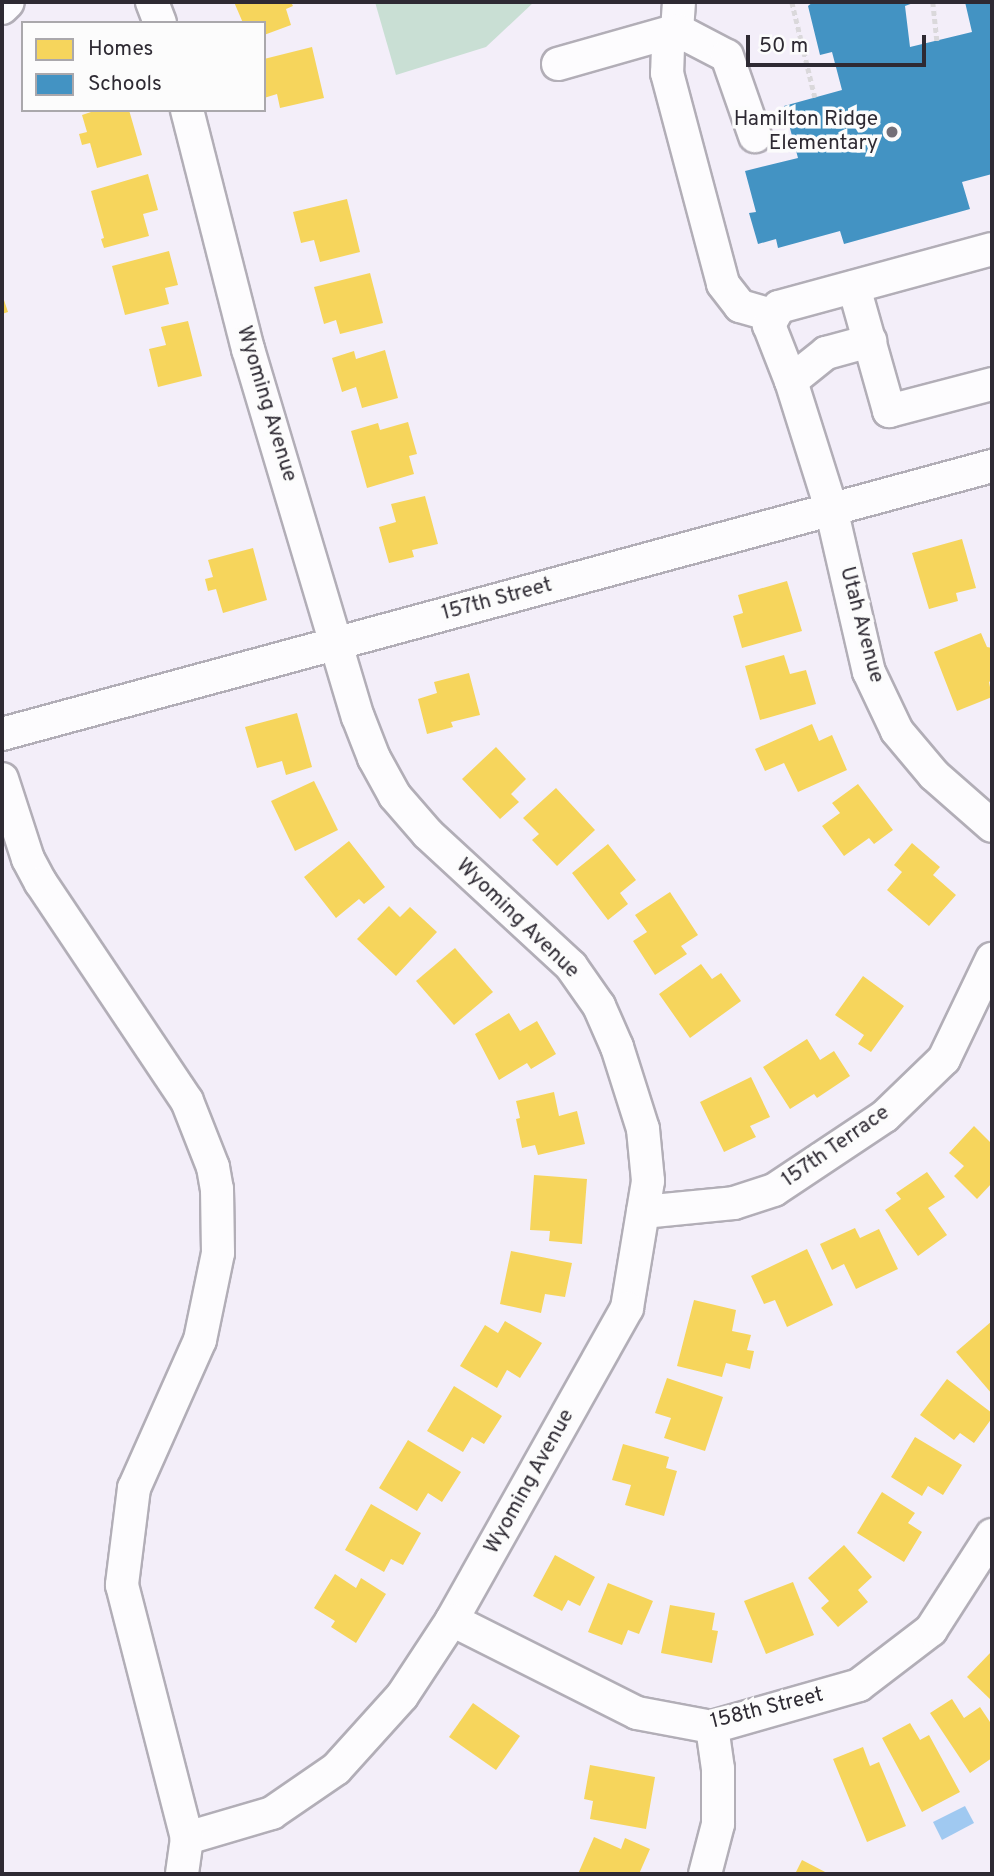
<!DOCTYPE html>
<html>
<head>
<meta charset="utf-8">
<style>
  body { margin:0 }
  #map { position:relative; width:994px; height:1876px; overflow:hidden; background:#f3eef9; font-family:Overpass,sans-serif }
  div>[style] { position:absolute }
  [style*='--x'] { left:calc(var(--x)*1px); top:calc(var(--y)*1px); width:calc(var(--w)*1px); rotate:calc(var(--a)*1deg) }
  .green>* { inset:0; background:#c9dfd4 }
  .water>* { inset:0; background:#a0c9f1 }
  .homes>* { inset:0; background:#f6d55c }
  .schools>* { inset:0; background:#4393c3 }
  .path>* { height:4.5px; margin-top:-2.25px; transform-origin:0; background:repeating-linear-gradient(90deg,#dad8db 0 5px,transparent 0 8.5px) }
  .roads { filter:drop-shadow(2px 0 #b2aeb7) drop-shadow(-2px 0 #b2aeb7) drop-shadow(0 2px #b2aeb7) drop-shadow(0 -2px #b2aeb7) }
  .minor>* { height:32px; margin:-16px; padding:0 16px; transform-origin:16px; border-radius:16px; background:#fdfcfe }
  .dots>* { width:19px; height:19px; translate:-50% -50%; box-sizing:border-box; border:4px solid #fcfcfc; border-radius:50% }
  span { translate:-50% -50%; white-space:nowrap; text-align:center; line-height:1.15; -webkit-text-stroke:7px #fcfcfc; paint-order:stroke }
  .poi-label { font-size:21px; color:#2e2a33 }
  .right { translate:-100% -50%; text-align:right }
  .street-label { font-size:21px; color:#2e2a33 }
  .frame { position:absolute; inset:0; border:4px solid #2e2a33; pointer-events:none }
  .legend { position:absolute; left:21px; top:21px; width:245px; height:91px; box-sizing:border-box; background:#fcfcfc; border:2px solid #aaa8ac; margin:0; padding:9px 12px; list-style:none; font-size:21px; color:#2e2a33 }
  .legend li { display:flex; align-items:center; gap:14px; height:35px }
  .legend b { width:35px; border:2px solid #aaa8ac }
  .scale { position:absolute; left:746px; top:35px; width:180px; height:32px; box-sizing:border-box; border:4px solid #2e2a33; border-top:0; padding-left:9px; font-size:21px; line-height:24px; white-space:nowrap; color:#2e2a33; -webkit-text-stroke:5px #fcfcfc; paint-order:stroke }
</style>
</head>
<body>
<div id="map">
  <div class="green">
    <div style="clip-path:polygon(375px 2px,534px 2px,486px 47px,396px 75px)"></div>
  </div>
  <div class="water">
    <div style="clip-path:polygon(965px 1806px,974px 1823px,942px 1840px,933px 1822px)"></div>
  </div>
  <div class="homes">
    <div style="clip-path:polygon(234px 2px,291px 2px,293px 6px,286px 9px,291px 25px,264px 35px,264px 23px,243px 23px)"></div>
    <div style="clip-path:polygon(312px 47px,324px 98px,280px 108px,277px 94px,264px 98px,264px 59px)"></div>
    <div style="clip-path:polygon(97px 110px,129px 110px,142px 155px,97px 168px,90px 143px,82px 145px,79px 134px,87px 132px,82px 115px)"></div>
    <div style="clip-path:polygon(148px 174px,158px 210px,143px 214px,149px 236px,104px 248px,101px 239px,104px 238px,91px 191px)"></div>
    <div style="clip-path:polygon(347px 199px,360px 252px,320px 262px,314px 240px,301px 243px,293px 212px)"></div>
    <div style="clip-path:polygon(169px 251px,178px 285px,165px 288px,169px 304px,125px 315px,112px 266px)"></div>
    <div style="clip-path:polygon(370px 273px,383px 323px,340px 334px,336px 320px,324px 324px,314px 287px)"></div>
    <div style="clip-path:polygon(2px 294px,8px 312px,2px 314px)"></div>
    <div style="clip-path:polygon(188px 321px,202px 376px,158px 387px,149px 349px,166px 345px,161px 327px)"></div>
    <div style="clip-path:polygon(385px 350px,398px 398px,362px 408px,356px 387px,342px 392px,332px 358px,354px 351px,356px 359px)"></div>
    <div style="clip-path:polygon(408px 422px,417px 454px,409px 456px,414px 474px,367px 488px,351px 431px,378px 423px,380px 430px)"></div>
    <div style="clip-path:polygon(425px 496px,438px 544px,412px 550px,414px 557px,389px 563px,379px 527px,396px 522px,391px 504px)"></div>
    <div style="clip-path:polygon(962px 539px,976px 588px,956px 593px,958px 601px,929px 609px,912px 553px)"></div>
    <div style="clip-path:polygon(253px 548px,267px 600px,223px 613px,216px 589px,208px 591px,205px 579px,213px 577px,208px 560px)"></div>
    <div style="clip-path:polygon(787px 581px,802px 631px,742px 648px,733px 616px,743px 613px,738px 595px)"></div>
    <div style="clip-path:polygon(981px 633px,987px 647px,992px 648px,992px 680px,989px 682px,992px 697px,957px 711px,934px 652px)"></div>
    <div style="clip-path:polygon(784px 655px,790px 674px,806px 670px,816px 704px,760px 720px,745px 666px)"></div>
    <div style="clip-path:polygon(469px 673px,480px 715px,451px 722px,453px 727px,427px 734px,418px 699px,437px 693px,434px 682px)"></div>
    <div style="clip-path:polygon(297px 713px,312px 767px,286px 775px,282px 761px,257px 768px,245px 727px)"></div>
    <div style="clip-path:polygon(812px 724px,819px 741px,832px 735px,847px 770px,798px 792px,784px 763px,765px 771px,755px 749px)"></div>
    <div style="clip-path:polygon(496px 747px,526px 779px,511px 794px,519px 802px,500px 819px,462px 779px)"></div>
    <div style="clip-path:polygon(314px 781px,338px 830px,295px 851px,271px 801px)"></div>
    <div style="clip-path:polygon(858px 784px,893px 830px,874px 844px,869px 838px,844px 856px,822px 826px,840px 813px,832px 803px)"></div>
    <div style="clip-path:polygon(556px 788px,595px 830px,557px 866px,532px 840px,539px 834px,523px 818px)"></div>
    <div style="clip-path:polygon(349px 841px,385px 887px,364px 904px,359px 899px,336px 918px,304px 877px)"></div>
    <div style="clip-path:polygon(912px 843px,940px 867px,933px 875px,956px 895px,929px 926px,887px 890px,902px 872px,894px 865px)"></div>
    <div style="clip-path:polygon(608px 844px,636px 880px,620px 893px,628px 904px,608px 920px,572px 873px)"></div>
    <div style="clip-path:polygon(670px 892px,698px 935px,681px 946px,687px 954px,655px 975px,633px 941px,647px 932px,635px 915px)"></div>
    <div style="clip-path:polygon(389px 906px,400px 917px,410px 907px,437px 932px,396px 976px,357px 939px)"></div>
    <div style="clip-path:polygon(455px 948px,493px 992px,454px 1025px,416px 981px)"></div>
    <div style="clip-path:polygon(701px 964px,712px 979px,721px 973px,741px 1001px,690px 1038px,659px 994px)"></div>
    <div style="clip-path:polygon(863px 976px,904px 1006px,871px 1052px,858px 1044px,864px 1035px,835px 1015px)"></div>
    <div style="clip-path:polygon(509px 1013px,520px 1031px,537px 1021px,556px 1054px,531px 1069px,527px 1063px,499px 1080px,475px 1034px)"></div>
    <div style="clip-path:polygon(807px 1039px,820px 1060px,834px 1051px,850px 1076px,817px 1098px,814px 1094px,790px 1109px,763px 1067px)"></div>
    <div style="clip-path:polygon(751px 1077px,770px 1117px,750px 1126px,756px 1137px,724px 1152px,700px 1102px)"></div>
    <div style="clip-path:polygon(554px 1092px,559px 1116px,577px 1111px,585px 1144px,538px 1155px,535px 1145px,522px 1148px,516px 1119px,520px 1118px,516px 1101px)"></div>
    <div style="clip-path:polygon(974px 1126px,992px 1144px,992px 1183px,977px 1199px,954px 1176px,964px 1166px,949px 1153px)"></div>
    <div style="clip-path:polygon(927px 1172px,945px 1197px,928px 1208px,947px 1235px,918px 1256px,885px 1210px,901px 1199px,896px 1193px)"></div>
    <div style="clip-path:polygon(534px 1175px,587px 1179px,582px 1244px,549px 1241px,550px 1231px,530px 1230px)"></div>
    <div style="clip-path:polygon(855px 1228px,860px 1238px,879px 1229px,898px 1269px,856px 1289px,844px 1264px,832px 1270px,820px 1244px)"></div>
    <div style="clip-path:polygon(807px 1249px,833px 1305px,787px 1327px,775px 1300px,764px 1304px,751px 1276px)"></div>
    <div style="clip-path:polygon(511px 1251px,572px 1263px,565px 1297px,545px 1294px,541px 1313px,500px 1304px)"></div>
    <div style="clip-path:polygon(694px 1300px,736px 1310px,732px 1331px,751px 1335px,747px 1350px,754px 1351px,750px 1369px,726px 1363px,722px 1377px,677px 1366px)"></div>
    <div style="clip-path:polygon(505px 1321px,542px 1343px,520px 1378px,507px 1370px,497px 1388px,460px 1366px,485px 1325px,498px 1333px)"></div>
    <div style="clip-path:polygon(992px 1321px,992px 1394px,956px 1352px)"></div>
    <div style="clip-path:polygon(667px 1378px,723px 1397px,705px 1451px,664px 1438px,671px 1418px,655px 1413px)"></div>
    <div style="clip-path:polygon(947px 1379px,992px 1413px,992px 1418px,974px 1443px,960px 1433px,954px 1440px,920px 1415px)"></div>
    <div style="clip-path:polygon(454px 1386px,502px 1416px,484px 1444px,472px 1437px,463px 1452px,427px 1431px)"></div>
    <div style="clip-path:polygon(915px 1437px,962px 1465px,943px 1495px,928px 1486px,922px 1496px,891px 1477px)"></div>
    <div style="clip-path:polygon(408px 1440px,461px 1472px,442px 1502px,428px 1493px,417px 1511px,379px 1488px)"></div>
    <div style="clip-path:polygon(623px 1444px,669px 1457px,666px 1468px,677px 1471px,664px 1516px,625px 1505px,631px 1485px,612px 1480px)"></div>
    <div style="clip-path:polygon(882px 1492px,915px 1513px,908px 1523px,922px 1532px,904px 1562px,857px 1533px)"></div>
    <div style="clip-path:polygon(371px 1504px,421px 1533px,403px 1565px,391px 1559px,384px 1572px,345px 1550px)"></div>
    <div style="clip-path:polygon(844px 1545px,872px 1577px,858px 1590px,868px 1602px,838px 1627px,821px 1608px,829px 1601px,808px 1578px)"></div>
    <div style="clip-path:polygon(555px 1555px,595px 1577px,580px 1606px,568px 1600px,562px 1611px,533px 1596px)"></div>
    <div style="clip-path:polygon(335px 1574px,356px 1588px,361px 1578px,386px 1594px,356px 1643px,331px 1627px,335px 1621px,314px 1608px)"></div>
    <div style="clip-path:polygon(793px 1582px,814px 1635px,766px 1654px,744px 1601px)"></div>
    <div style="clip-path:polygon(608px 1583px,653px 1601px,639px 1634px,628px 1630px,622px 1645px,588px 1632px)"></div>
    <div style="clip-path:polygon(670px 1605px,715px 1613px,712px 1630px,718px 1631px,712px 1663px,661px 1653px)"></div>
    <div style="clip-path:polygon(992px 1651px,992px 1701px,967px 1677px)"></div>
    <div style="clip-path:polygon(952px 1699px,964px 1718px,980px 1707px,992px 1725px,992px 1758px,970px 1773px,930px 1713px)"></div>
    <div style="clip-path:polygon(473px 1703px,520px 1736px,496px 1770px,449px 1737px)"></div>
    <div style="clip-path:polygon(910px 1723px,920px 1740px,929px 1735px,960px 1792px,922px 1812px,882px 1738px)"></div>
    <div style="clip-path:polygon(863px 1747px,870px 1766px,879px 1762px,906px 1826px,867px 1842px,833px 1759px)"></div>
    <div style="clip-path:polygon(590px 1765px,655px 1777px,646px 1829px,590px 1819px,593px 1801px,584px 1799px)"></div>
    <div style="clip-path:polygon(594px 1837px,621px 1849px,625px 1838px,650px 1849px,639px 1874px,578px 1874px)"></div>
    <div style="clip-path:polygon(802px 1860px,829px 1874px,795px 1874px)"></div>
  </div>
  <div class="schools">
    <div style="clip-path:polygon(813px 2px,916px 2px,905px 6px,910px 47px,972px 32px,965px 2px,992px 2px,992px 174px,962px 182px,970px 209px,844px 244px,840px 231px,778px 248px,776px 239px,758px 244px,749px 213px,756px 212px,745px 171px,798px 158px,784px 106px,842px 90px,832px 52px,820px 55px,808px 6px)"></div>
  </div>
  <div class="path">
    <div style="--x:792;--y:2;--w:98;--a:76.4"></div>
    <div style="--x:933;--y:2;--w:39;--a:84"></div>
  </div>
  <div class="roads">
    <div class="minor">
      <div style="--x:152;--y:2;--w:22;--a:69"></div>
      <div style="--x:679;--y:2;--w:28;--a:94"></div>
      <div style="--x:677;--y:30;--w:19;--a:118"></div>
      <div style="--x:668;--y:47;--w:26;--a:92"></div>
      <div style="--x:667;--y:73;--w:218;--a:75.1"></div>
      <div style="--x:723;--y:284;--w:28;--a:52"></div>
      <div style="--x:740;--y:306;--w:35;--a:16"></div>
      <div style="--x:2;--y:8;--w:8;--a:-45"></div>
      <div style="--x:558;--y:64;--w:124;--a:-15.9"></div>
      <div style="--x:677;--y:30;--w:56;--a:27.5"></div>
      <div style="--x:727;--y:56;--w:85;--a:70.7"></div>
      <div style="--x:187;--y:110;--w:247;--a:75.7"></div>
      <div style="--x:248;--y:349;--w:384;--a:73.4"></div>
      <div style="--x:358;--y:717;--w:44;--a:68.7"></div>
      <div style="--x:374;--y:758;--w:43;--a:61.1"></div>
      <div style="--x:395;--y:796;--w:50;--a:49"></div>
      <div style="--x:428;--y:834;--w:195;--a:42.7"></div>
      <div style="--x:571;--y:966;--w:49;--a:55"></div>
      <div style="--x:599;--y:1006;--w:45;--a:66.3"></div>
      <div style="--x:617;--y:1047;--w:86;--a:72.4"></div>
      <div style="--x:643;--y:1129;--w:52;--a:84.5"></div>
      <div style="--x:648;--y:1181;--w:129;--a:99.4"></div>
      <div style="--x:627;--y:1308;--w:358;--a:119.3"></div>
      <div style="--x:452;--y:1620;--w:91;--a:123.3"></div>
      <div style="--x:402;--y:1696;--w:98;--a:132.1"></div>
      <div style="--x:336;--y:1769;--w:78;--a:145.5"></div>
      <div style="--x:272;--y:1813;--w:89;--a:163.6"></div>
      <div style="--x:992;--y:249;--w:221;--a:164.8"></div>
      <div style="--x:779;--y:307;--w:21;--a:119"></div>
      <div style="--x:769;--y:325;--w:60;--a:68.6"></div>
      <div style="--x:791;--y:381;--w:133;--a:72.5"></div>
      <div style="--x:831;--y:508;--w:168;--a:77"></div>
      <div style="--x:869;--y:672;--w:65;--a:64.6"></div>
      <div style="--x:897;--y:731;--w:57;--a:49.9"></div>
      <div style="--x:934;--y:775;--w:77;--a:41.3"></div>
      <div style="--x:854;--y:287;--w:129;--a:74.2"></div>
      <div style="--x:889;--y:411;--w:106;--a:-14.7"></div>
      <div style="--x:791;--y:381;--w:45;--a:-38.7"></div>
      <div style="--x:826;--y:353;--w:46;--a:-15.3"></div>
      <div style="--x:2;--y:734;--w:1026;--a:-15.15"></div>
      <div style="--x:2;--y:779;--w:84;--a:72"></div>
      <div style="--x:28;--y:859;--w:27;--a:62"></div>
      <div style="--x:41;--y:883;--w:262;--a:56.2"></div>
      <div style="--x:187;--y:1101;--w:71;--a:68.5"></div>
      <div style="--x:213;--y:1167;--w:22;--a:80"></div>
      <div style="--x:217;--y:1189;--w:64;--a:89.1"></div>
      <div style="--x:218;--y:1253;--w:89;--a:101.7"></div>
      <div style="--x:200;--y:1340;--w:162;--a:114"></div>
      <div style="--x:134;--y:1488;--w:98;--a:97.1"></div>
      <div style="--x:122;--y:1585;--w:261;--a:75.6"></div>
      <div style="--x:187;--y:1838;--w:36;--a:98"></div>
      <div style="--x:643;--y:1212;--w:91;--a:-5.6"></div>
      <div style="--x:734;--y:1203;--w:42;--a:-18"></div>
      <div style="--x:774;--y:1190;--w:133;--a:-33.7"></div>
      <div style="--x:885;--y:1116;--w:82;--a:-44"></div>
      <div style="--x:944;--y:1059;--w:111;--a:-64.4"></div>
      <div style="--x:452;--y:1620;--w:207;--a:26.7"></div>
      <div style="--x:637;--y:1713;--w:76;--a:10.6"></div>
      <div style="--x:712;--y:1727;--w:153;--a:-15.9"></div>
      <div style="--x:859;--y:1685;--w:91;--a:-37.4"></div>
      <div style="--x:931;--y:1630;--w:113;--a:-57.3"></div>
      <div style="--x:705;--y:1874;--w:52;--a:-75.4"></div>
      <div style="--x:718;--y:1824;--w:55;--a:-90"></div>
      <div style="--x:718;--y:1769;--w:42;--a:-98.1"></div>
    </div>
  </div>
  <div class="dots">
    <div style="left:892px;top:132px;background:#736f78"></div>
  </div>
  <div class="poi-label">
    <span class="right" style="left:878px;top:132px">Hamilton Ridge<br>Elementary</span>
  </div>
  <div class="street-label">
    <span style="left:266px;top:404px;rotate:73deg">Wyoming Avenue</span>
    <span style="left:497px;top:600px;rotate:-15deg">157th Street</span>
    <span style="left:861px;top:625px;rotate:75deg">Utah Avenue</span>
    <span style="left:517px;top:919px;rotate:44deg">Wyoming Avenue</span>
    <span style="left:836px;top:1147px;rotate:-35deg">157th Terrace</span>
    <span style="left:530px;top:1482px;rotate:-61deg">Wyoming Avenue</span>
    <span style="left:767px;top:1709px;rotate:-14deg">158th Street</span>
  </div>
  <div class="frame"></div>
  <ul class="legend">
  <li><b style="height:19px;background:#f6d55c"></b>Homes</li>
  <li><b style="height:19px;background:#4393c3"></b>Schools</li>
  </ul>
  <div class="scale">50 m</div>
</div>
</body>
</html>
